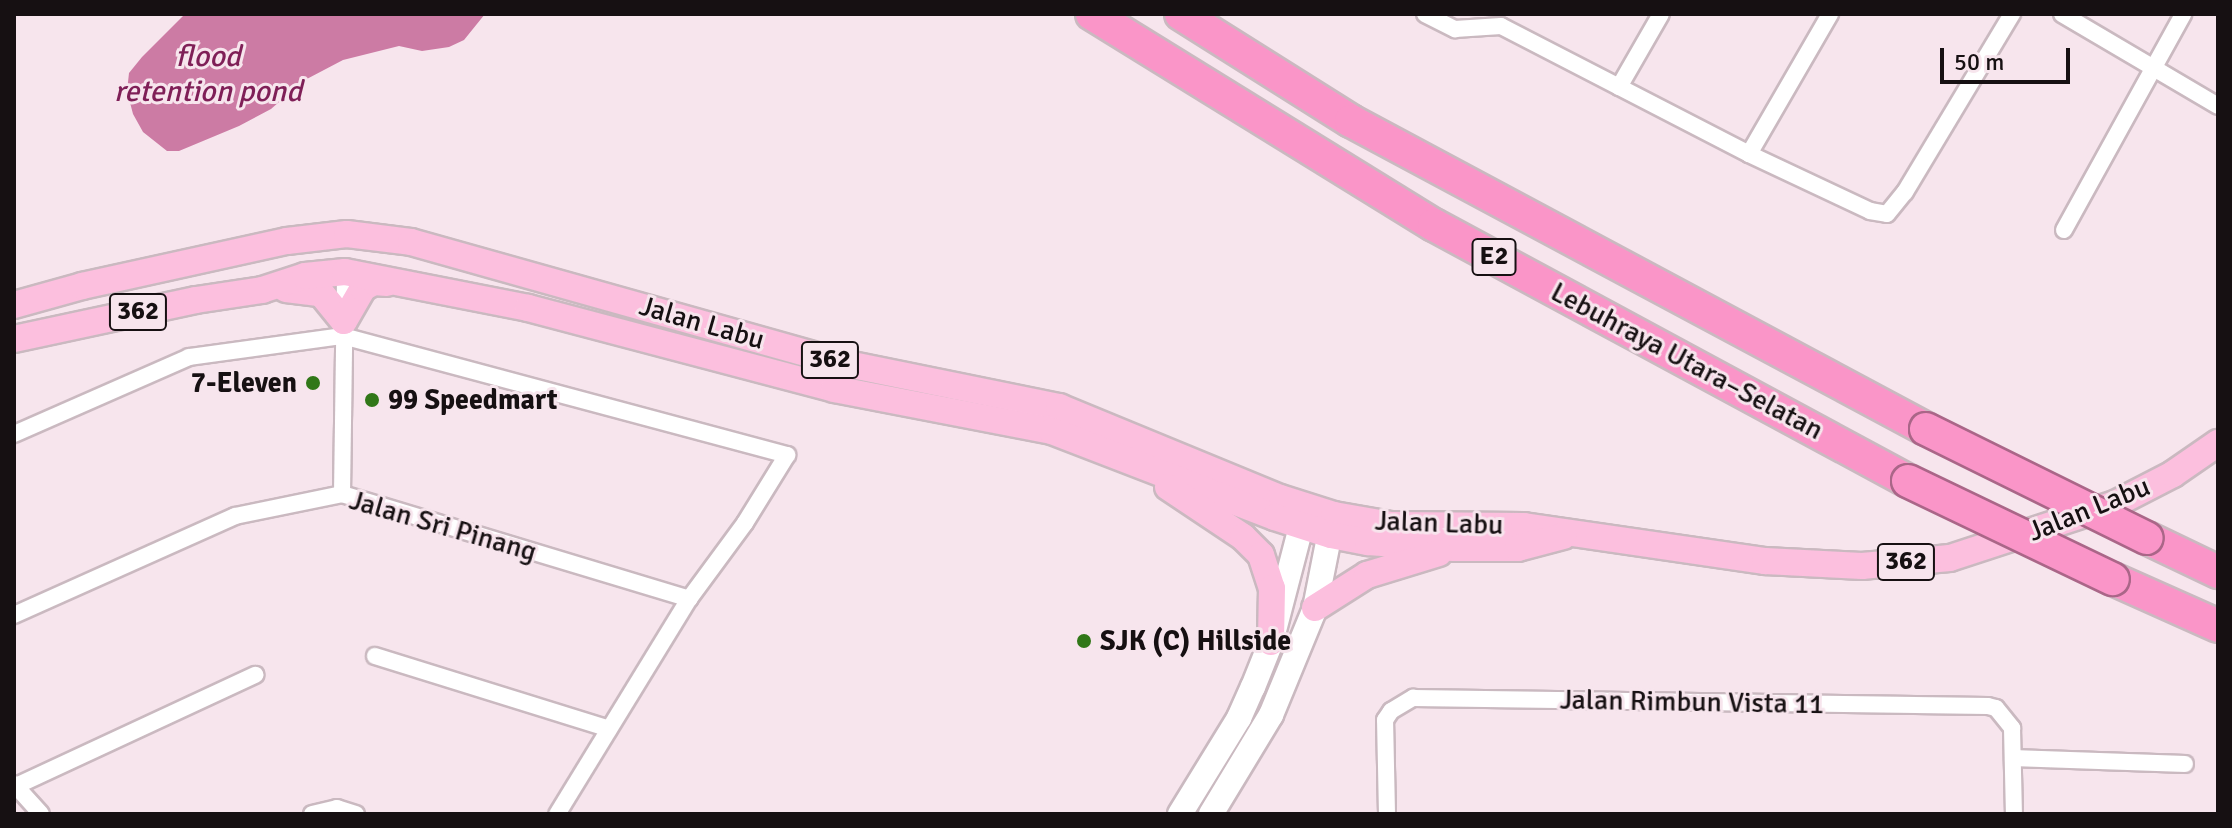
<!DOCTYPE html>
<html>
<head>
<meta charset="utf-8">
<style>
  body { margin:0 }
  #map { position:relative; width:2232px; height:828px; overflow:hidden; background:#f7e5ed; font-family:Signika,sans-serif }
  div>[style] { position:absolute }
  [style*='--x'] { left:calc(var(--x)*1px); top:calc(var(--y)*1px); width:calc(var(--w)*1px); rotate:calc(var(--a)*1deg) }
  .water>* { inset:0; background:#cc7ba4 }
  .roads { filter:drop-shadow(2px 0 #cab9c0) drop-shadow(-2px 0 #cab9c0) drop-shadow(0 2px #cab9c0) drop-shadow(0 -2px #cab9c0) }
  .street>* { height:16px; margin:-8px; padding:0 8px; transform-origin:8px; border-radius:8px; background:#fff }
  .secondary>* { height:24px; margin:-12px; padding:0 12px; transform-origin:12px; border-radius:12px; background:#fff }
  .primary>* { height:26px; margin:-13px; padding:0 13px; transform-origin:13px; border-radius:13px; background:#fcbfde }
  .highway>* { height:32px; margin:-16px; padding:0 16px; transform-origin:16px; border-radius:16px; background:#fa95c8 }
  .bridges { filter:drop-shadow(2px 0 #a68) drop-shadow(-2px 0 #a68) drop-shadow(0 2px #a68) drop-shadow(0 -2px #a68) }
  .highway-bridge>* { height:32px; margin:-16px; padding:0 16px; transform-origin:16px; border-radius:16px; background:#fa95c8 }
  .dots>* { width:22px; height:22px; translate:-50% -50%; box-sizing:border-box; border:4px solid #f7e5ed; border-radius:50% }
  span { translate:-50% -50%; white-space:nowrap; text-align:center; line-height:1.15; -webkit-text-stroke:6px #f7e5ed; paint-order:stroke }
  .shield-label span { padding:2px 6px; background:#f7e5ed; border:2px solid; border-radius:6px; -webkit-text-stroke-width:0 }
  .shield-label { font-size:26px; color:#161012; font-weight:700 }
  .street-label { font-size:28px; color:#161012 }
  .poi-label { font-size:28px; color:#161012; font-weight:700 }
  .right { translate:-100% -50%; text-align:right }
  .left { translate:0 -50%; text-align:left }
  .water-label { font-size:30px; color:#7f1f57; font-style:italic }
  .frame { position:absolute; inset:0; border:16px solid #161012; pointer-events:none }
  .scale { position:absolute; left:1940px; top:48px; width:130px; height:36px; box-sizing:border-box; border:4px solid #161012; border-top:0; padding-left:10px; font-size:24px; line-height:28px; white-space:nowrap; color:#161012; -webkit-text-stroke:6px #f7e5ed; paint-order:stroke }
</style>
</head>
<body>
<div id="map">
  <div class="water">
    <div style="clip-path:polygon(185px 14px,485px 14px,464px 40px,449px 47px,422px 51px,399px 46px,343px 60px,303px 81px,271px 109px,239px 126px,179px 151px,167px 151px,143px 132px,133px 114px,127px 91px,129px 73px,142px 57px)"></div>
  </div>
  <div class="roads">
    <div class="street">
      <div style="--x:1425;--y:14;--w:34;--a:27"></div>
      <div style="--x:1455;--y:29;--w:46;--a:-3.7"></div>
      <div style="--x:1501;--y:26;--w:279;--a:27.3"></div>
      <div style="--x:1749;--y:154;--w:134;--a:25.2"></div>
      <div style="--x:1870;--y:211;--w:17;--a:10"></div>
      <div style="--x:1887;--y:214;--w:28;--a:-51"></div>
      <div style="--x:1905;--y:192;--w:208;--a:-59"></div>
      <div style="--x:2062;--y:14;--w:181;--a:30.5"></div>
      <div style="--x:1619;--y:87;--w:84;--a:-60.1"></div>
      <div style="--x:1749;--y:154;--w:162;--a:-59.9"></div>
      <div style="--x:2064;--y:230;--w:247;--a:-61.1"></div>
      <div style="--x:14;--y:434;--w:191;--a:-23.7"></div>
      <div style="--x:189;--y:357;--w:155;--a:-7.8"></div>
      <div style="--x:343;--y:336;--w:460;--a:15"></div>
      <div style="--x:787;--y:455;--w:80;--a:121.7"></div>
      <div style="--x:745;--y:523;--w:94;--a:126.4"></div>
      <div style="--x:342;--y:494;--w:222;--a:-89.2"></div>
      <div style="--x:14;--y:615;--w:242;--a:-24.1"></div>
      <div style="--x:235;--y:516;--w:109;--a:-11.6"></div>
      <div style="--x:342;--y:494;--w:363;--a:16.8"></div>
      <div style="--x:689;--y:599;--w:252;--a:121.5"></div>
      <div style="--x:375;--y:656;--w:245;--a:17.3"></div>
      <div style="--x:2013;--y:758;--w:172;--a:2"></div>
      <div style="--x:14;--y:784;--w:40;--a:48"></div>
      <div style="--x:16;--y:786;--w:264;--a:-24.9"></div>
      <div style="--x:312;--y:814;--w:26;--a:-13"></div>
      <div style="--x:337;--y:808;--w:20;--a:18"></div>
      <div style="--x:1387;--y:814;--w:94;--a:-91.2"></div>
      <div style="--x:1385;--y:720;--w:11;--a:-56"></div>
      <div style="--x:1391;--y:711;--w:26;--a:-31"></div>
      <div style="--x:1413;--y:698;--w:575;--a:0.8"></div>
      <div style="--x:1988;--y:706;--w:8;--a:14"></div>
      <div style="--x:1996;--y:708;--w:26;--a:51"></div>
      <div style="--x:2012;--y:728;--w:86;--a:88.7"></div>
    </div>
    <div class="secondary">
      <div style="--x:1180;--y:814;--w:113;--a:-58.4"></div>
      <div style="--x:1239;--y:718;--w:34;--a:-66"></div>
      <div style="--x:1253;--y:687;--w:48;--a:-68.2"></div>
      <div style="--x:1271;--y:642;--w:138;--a:-75.4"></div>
      <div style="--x:1211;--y:814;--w:116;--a:-58.8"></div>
      <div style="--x:1271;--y:715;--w:116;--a:-67.6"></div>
      <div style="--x:1315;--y:608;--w:93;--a:-78.8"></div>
    </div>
    <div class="primary">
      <div style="--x:286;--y:289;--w:35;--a:7"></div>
      <div style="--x:321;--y:293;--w:36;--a:51"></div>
      <div style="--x:344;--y:321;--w:38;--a:-60"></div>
      <div style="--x:363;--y:288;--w:13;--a:-29"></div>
      <div style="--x:374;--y:282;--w:13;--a:4"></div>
      <div style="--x:14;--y:305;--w:71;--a:-15.6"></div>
      <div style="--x:82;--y:286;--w:210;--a:-12.4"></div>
      <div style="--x:287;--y:241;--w:60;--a:-6.7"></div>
      <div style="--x:347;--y:234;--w:64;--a:7.1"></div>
      <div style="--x:411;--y:242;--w:444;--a:15.7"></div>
      <div style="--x:838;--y:362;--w:226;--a:11.5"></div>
      <div style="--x:1059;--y:407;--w:239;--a:22.4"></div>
      <div style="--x:1280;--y:498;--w:57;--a:17.5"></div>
      <div style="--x:1334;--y:515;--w:58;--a:10"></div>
      <div style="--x:1391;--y:525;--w:133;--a:0.4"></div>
      <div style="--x:1524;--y:526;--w:244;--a:8.3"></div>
      <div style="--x:1765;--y:561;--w:97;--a:3"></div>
      <div style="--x:1862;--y:566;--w:88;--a:-5.2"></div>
      <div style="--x:1950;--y:558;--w:174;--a:-18.1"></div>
      <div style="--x:2115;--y:504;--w:65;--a:-27.3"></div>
      <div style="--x:2173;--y:474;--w:55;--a:-34.6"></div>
      <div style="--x:14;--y:339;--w:186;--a:-12.1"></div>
      <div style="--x:196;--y:300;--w:67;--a:-8.6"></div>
      <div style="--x:262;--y:290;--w:45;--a:-18"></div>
      <div style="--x:305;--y:276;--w:40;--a:-5.7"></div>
      <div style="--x:345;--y:272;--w:187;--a:11.1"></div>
      <div style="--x:528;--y:308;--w:317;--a:14.8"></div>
      <div style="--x:834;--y:389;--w:222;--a:10.9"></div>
      <div style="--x:1052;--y:431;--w:239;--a:21.1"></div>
      <div style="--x:1275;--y:517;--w:59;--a:17.8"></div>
      <div style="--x:1331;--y:535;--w:38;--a:11"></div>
      <div style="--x:1368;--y:542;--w:86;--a:4"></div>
      <div style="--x:1454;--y:548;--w:64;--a:0"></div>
      <div style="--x:1518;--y:548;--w:47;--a:-14.9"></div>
      <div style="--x:1168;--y:487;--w:90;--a:33.7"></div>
      <div style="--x:1243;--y:537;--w:25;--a:45"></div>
      <div style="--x:1261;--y:555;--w:35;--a:72"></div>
      <div style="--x:1272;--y:588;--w:54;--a:91.1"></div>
      <div style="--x:1315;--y:608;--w:62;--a:-32.4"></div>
      <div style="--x:1367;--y:575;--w:75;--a:-17"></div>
    </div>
    <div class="highway">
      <div style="--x:1092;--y:14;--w:402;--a:31.7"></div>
      <div style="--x:1434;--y:225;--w:539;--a:28.37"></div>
      <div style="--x:1181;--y:14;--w:201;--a:32.2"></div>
      <div style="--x:1351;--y:121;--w:652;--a:28.18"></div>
      <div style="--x:2147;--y:538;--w:79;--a:25.6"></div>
      <div style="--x:2113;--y:579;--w:115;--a:24.1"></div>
    </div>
  </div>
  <div class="bridges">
    <div class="highway-bridge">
      <div style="--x:1926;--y:429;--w:246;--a:26.3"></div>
      <div style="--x:1908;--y:481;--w:227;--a:25.6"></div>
    </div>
  </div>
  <div class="dots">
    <div style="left:313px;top:383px;background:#317718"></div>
    <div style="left:372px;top:400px;background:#317718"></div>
    <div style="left:1084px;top:641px;background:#317718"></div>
  </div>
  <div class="shield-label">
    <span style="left:1494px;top:257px">E2</span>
    <span style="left:138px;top:312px">362</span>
    <span style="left:830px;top:360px">362</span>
    <span style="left:1906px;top:562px">362</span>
  </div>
  <div class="street-label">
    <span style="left:702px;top:323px;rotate:16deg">Jalan Labu</span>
    <span style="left:1687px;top:361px;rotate:28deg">Lebuhraya Utara–Selatan</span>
    <span style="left:2089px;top:509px;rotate:-22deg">Jalan Labu</span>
    <span style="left:1439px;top:523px;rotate:2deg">Jalan Labu</span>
    <span style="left:443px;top:526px;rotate:16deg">Jalan Sri Pinang</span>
    <span style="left:1692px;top:702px;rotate:1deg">Jalan Rimbun Vista 11</span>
  </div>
  <div class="poi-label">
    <span class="right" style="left:297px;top:383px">7-Eleven</span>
    <span class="left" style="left:388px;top:400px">99 Speedmart</span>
    <span class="left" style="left:1100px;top:641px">SJK (C) Hillside</span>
  </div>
  <div class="water-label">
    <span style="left:208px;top:74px">flood<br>retention pond</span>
  </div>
  <div class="frame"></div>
  <div class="scale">50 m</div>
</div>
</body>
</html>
